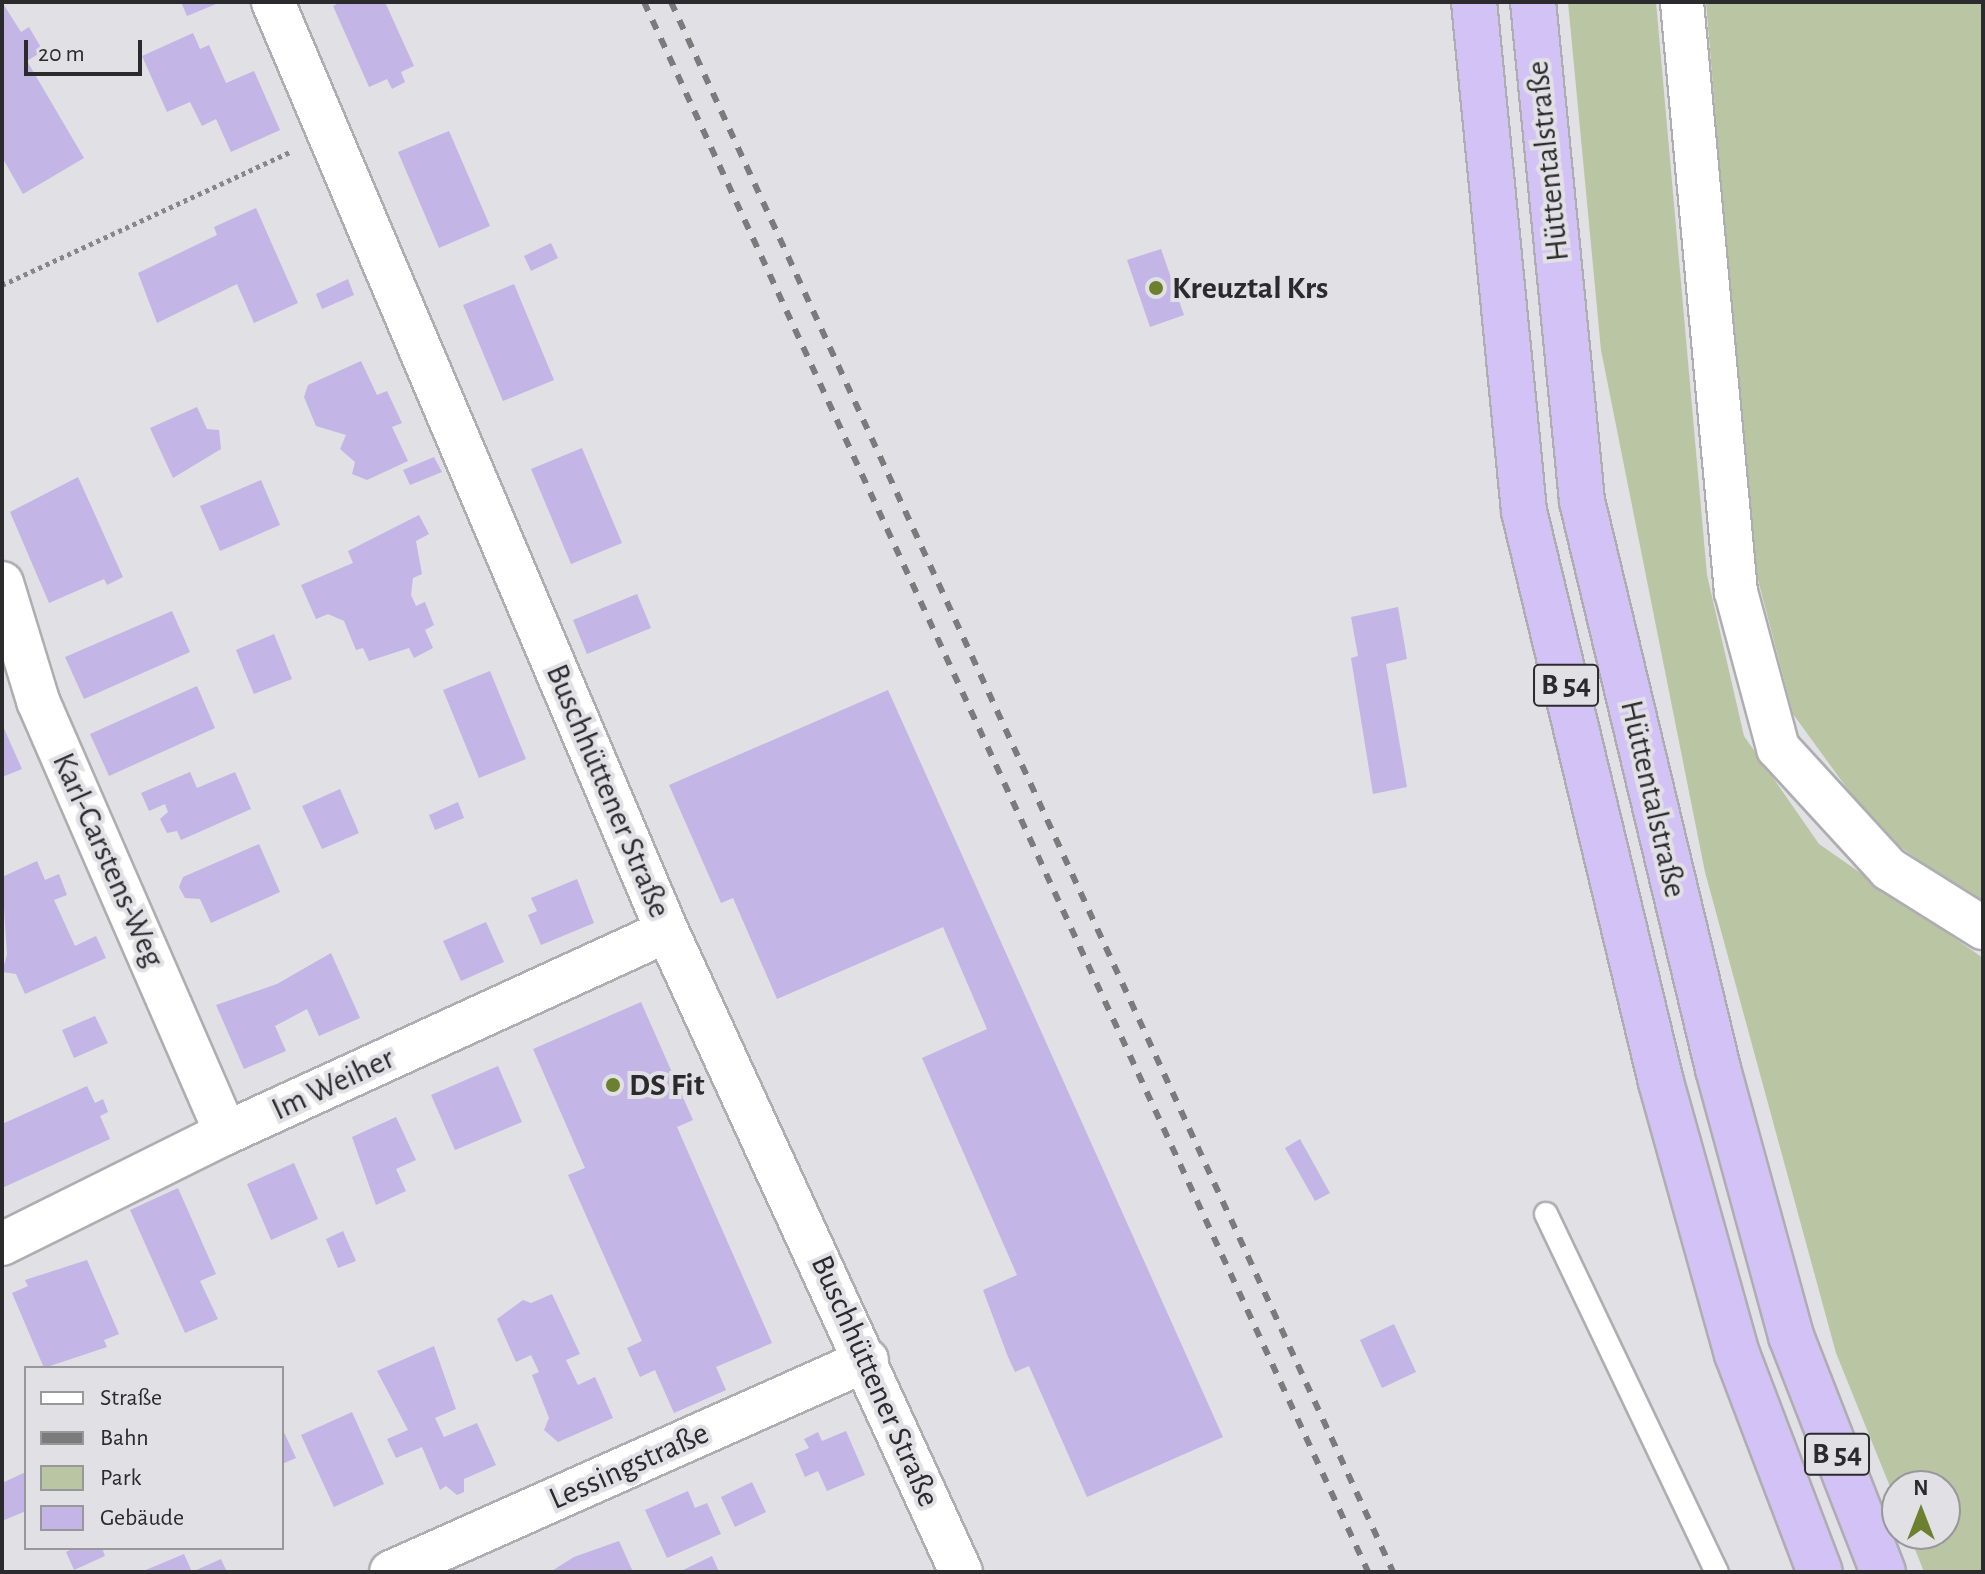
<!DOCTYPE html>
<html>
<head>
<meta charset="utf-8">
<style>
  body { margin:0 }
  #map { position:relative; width:1985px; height:1574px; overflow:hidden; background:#e1e0e4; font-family:"Alegreya Sans",sans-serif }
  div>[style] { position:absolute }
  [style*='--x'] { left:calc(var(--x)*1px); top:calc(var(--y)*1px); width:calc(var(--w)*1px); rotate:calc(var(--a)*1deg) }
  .green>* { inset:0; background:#bac5a3 }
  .building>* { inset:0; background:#c3b5e5 }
  .path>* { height:5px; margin-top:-2.5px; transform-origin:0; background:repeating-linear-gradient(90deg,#878689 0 4px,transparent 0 8px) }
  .roads { filter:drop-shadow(2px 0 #aeadb1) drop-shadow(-2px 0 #aeadb1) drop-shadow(0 2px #aeadb1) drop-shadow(0 -2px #aeadb1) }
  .service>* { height:22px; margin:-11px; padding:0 11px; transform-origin:11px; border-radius:11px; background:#fff }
  .minor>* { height:42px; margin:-21px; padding:0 21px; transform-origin:21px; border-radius:21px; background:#fff }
  .trunk>* { height:44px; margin:-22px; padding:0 22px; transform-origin:22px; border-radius:22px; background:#d2c2f6 }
  .rail>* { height:6px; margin-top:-3px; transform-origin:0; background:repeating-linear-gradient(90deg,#7b7a7c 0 10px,transparent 0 20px) }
  .dots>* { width:22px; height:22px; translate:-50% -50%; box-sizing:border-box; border:4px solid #e1e0e4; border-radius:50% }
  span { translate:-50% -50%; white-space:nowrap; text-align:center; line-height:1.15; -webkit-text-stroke:8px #e1e0e4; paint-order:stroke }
  .shield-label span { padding:2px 6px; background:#e1e0e4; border:2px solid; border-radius:6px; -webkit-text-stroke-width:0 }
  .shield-label { font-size:30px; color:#2b2a2c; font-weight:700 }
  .street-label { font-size:32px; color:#2b2a2c }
  .poi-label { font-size:32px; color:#2b2a2c; font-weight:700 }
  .left { translate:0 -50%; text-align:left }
  .frame { position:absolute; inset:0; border:4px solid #2b2a2c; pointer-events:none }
  .legend { position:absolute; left:24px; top:1366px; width:260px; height:184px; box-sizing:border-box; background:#e1e0e4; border:2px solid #98979a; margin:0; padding:10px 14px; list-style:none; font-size:24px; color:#2b2a2c }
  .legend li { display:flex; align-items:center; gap:16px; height:40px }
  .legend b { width:40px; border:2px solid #98979a }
  .north { position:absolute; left:1881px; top:1470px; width:80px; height:80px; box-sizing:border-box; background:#e1e0e4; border:2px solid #98979a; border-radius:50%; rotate:0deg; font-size:22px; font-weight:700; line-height:32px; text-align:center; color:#2b2a2c }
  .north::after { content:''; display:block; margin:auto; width:28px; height:36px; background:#6c8030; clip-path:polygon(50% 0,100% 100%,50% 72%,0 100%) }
  .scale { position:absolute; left:24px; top:40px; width:118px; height:36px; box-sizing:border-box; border:4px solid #2b2a2c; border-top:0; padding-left:10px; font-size:24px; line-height:28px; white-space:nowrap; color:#2b2a2c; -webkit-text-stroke:6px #e1e0e4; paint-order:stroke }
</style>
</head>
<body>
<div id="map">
  <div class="green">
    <div style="clip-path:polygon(1568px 2px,1656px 2px,1707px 575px,1744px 736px,1819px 844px,1983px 958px,1983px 1572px,1924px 1572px,1909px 1534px,1945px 1534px,1945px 1486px,1897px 1486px,1897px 1504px,1836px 1353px,1705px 872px,1601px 350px)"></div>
    <div style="clip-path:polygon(1706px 2px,1983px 2px,1983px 906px,1878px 831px,1793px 714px,1752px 557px)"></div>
  </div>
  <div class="building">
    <div style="clip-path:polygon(2px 2px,21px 32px,29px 27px,43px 51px,27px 61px,84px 158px,23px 194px,2px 157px)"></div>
    <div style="clip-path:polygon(181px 2px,221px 2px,187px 16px)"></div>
    <div style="clip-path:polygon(341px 2px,385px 2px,414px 66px,401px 72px,405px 82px,392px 89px,387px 79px,369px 87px,333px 6px)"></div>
    <div style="clip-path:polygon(193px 33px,200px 49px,209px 45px,226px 83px,254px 71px,280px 130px,231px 152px,216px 119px,202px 126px,190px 102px,167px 112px,142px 56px)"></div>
    <div style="clip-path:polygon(449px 131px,490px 226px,439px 248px,398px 152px)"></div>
    <div style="clip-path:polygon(256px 208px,298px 303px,254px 323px,237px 284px,157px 323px,138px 273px,217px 235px,214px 227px)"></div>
    <div style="clip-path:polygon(551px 243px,558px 258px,531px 271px,524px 256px)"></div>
    <div style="clip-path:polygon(1161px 249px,1184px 315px,1150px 327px,1127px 260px)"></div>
    <div style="clip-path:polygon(348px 279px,354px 295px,322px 309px,316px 294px)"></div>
    <div style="clip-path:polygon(514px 284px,554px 380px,503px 401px,463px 305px)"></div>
    <div style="clip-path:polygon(361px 361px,377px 395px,387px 391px,402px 423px,392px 427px,408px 461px,367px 480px,352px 474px,355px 462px,340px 449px,346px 435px,316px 426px,304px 397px,308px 385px)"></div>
    <div style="clip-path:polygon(197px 407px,207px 429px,219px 430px,221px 449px,173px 478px,150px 428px)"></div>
    <div style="clip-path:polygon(582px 448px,622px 543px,571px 564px,531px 469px)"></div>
    <div style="clip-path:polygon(434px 457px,442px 472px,410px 485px,403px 470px)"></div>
    <div style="clip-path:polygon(78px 477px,123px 577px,107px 585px,104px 579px,49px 603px,10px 512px)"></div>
    <div style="clip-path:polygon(261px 480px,280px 525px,220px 551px,200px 506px)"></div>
    <div style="clip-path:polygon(419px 515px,429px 534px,416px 541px,422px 574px,413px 578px,411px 595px,416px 606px,425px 602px,434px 625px,425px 630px,433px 648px,414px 658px,409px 648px,369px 661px,363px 648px,356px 650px,344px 621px,328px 614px,316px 619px,301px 585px,353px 563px,348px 551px)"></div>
    <div style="clip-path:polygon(637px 594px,651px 628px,587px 654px,573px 620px)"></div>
    <div style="clip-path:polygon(1398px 607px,1407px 659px,1386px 664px,1407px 787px,1373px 794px,1351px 658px,1358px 656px,1351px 617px)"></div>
    <div style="clip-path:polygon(172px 611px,190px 652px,84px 699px,65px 657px)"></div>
    <div style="clip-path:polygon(274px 634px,292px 679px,254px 694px,236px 650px)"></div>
    <div style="clip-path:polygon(490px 671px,526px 759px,479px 778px,443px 690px)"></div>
    <div style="clip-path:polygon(197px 686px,215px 728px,109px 776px,90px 734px)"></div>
    <div style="clip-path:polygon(888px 690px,1223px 1437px,1087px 1497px,1029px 1366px,1015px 1372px,1008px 1357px,983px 1290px,1017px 1275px,922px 1058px,987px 1029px,943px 927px,777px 999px,733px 898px,721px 903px,669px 785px)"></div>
    <div style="clip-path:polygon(2px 724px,22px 769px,2px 777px)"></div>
    <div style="clip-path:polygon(190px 772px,197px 788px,235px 772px,251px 809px,181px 840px,177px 831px,167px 833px,160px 819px,168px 812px,165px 804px,149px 811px,141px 793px)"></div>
    <div style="clip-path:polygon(340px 789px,359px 833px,322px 849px,302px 806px)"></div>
    <div style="clip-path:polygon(458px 802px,464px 818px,435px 830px,429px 815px)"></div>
    <div style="clip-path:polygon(259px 844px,280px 892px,211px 923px,200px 899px,185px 898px,179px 887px,183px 877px)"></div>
    <div style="clip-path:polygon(37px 861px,45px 880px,59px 874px,67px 895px,54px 900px,75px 946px,96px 936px,106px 958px,25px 994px,16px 974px,2px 972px,7px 955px,2px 877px)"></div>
    <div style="clip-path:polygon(577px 879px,594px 923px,541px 945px,528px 915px,537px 911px,531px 898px)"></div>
    <div style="clip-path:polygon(486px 922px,504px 962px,461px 981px,443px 941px)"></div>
    <div style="clip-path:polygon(331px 953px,360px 1018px,319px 1036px,307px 1009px,275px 1026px,286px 1051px,244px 1069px,216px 1005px,277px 984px)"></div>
    <div style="clip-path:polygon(641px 1002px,693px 1120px,677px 1127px,772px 1343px,716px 1367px,726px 1390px,674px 1413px,655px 1370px,640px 1377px,627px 1348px,642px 1341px,568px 1175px,585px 1168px,533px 1049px)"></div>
    <div style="clip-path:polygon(95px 1016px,108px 1043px,74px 1058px,62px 1030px)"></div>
    <div style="clip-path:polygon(498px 1066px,522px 1122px,455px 1150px,431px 1095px)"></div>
    <div style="clip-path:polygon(87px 1086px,95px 1103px,103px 1099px,108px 1112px,100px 1116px,110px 1139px,2px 1188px,2px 1124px)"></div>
    <div style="clip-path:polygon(396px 1117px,416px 1160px,396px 1169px,406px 1191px,376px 1205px,352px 1137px)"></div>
    <div style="clip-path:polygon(1300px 1139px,1330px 1193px,1315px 1201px,1285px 1148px)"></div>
    <div style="clip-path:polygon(294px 1163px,318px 1219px,271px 1240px,247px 1184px)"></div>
    <div style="clip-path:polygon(178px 1188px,216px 1274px,200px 1281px,218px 1319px,185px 1333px,130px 1210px)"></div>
    <div style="clip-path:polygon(343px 1231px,356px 1261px,338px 1268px,326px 1239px)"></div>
    <div style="clip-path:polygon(87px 1260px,119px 1334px,104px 1340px,107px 1347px,44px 1368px,12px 1293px,28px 1286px,25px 1280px)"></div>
    <div style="clip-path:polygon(552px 1294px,580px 1354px,566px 1360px,578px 1385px,595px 1377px,613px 1418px,558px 1442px,544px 1430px,549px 1418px,532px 1375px,539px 1372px,531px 1355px,516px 1362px,497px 1319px,523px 1300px,531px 1303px)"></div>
    <div style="clip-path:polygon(1394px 1324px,1416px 1372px,1382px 1388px,1360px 1340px)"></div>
    <div style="clip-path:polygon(434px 1346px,456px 1409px,435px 1418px,444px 1437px,477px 1423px,496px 1465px,464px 1479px,464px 1492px,457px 1495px,446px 1486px,440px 1490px,422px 1447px,396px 1458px,387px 1439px,408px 1430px,377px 1371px)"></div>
    <div style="clip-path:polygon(352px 1412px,384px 1484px,334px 1507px,301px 1435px)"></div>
    <div style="clip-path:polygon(282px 1428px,296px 1458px,282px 1464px)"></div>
    <div style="clip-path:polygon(846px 1431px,865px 1475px,827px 1491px,818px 1471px,805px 1477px,795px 1454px,809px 1448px,804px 1439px,818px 1432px,822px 1441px)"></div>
    <div style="clip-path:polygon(26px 1472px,26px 1511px,2px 1521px,2px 1483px)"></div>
    <div style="clip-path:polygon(752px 1482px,766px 1512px,735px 1527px,721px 1497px)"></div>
    <div style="clip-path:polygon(688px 1491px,695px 1508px,707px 1503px,721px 1534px,667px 1558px,645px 1510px)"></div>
    <div style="clip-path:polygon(619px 1541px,633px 1572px,550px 1572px,574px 1557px)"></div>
    <div style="clip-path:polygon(74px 1548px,102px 1548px,105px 1556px,74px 1570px,66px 1552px)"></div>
    <div style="clip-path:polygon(184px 1554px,192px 1572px,221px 1559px,227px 1572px,141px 1572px)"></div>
    <div style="clip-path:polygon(712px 1556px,719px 1572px,679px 1572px)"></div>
  </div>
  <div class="path">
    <div style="--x:2;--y:285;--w:319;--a:-24.8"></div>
  </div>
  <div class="roads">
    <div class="service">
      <div style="--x:1546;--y:1214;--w:397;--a:64.5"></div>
    </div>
    <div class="minor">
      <div style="--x:273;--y:2;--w:1009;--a:67.02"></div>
      <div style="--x:667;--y:931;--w:705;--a:65.36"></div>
      <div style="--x:1682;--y:2;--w:592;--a:84.77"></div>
      <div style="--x:1736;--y:592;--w:162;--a:74.9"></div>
      <div style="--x:1778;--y:748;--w:164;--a:47.5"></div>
      <div style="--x:1889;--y:869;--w:111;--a:32.1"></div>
      <div style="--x:2;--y:583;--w:123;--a:73"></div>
      <div style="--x:38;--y:701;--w:471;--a:66.5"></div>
      <div style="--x:2;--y:1244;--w:250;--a:-26.4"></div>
      <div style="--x:226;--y:1133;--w:485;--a:-24.6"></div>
      <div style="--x:391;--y:1572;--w:521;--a:-24.01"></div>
    </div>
    <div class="trunk">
      <div style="--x:1474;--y:2;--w:511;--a:84.39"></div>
      <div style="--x:1524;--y:511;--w:587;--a:76.51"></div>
      <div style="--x:1661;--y:1082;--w:282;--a:74.4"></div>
      <div style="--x:1737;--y:1354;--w:233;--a:69.2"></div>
      <div style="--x:1533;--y:2;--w:501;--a:84.39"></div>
      <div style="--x:1582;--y:501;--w:584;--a:76.53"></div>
      <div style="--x:1718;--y:1069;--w:277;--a:74.7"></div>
      <div style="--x:1791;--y:1336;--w:253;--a:68.7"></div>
    </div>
  </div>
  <div class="rail">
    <div style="--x:644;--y:2;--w:1729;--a:65.24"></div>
    <div style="--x:671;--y:2;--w:1728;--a:65.3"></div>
  </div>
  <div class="dots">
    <div style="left:1156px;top:288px;background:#6c8030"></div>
    <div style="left:613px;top:1085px;background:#6c8030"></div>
  </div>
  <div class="shield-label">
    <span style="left:1566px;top:685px">B 54</span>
    <span style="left:1837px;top:1454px">B 54</span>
  </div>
  <div class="street-label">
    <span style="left:1548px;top:161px;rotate:-96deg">Hüttentalstraße</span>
    <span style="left:608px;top:791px;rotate:67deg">Buschhüttener Straße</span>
    <span style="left:1653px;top:799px;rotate:77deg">Hüttentalstraße</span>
    <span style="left:108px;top:860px;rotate:66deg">Karl-Carstens-Weg</span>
    <span style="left:333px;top:1084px;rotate:-25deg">Im Weiher</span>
    <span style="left:875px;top:1381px;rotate:66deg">Buschhüttener Straße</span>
    <span style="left:629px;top:1466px;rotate:-24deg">Lessingstraße</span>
  </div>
  <div class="poi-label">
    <span class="left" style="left:1172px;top:288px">Kreuztal Krs</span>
    <span class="left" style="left:629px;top:1085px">DS Fit</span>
  </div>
  <div class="frame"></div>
  <ul class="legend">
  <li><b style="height:10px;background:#fff"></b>Straße</li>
  <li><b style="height:10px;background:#7b7a7c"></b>Bahn</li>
  <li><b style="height:22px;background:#bac5a3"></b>Park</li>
  <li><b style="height:22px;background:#c3b5e5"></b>Gebäude</li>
  </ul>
  <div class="north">N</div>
  <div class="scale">20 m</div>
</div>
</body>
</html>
